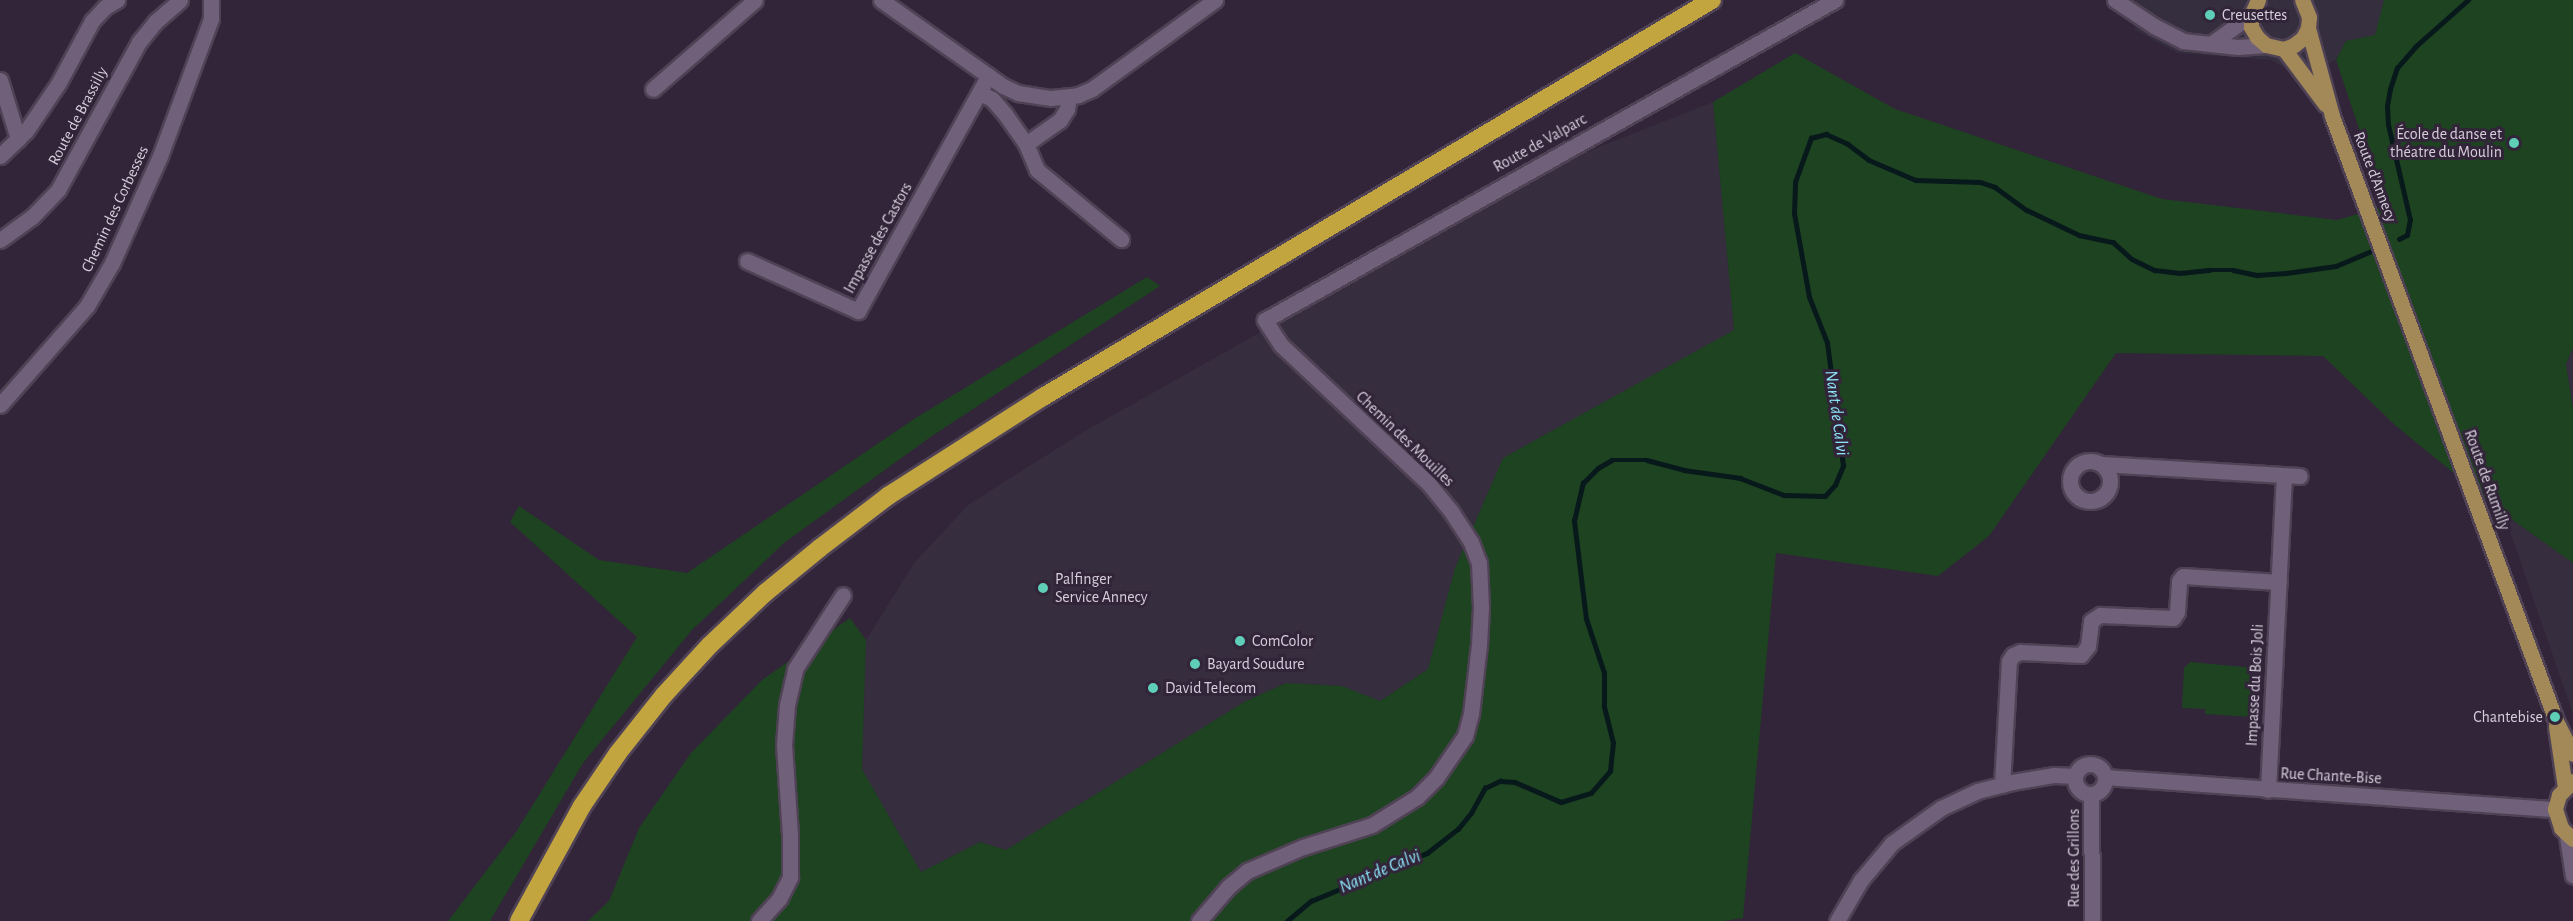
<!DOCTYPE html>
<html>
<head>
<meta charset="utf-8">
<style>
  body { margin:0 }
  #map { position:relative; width:2573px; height:921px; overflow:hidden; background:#322439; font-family:"Alegreya Sans",sans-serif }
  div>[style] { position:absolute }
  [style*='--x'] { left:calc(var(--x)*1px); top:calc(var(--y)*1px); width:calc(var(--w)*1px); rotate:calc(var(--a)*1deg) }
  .commercial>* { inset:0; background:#342e3e }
  .industrial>* { inset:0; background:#362e3e }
  .green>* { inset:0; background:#1e4321 }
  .stream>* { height:4.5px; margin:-2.25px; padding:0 2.25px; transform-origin:2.25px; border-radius:2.25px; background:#08191c }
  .roads { filter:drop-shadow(2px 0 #4f4255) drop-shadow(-2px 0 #4f4255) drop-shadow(0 2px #4f4255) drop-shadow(0 -2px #4f4255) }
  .minor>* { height:15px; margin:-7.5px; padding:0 7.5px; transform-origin:7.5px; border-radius:7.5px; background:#706079 }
  .minor>.ring { margin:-7.5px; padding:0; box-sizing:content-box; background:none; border:15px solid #706079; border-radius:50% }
  .major>* { height:15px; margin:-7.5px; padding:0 7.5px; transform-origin:7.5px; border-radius:7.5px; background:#a28957 }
  .highway>* { height:18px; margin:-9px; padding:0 9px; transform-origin:9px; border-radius:9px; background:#c3a540 }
  .dots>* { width:16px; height:16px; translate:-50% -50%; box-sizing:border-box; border:3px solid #322439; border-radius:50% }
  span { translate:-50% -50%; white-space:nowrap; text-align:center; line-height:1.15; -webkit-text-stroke:6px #322439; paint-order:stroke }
  .poi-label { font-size:16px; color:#d7cedc }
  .left { translate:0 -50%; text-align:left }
  .right { translate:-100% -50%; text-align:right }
  .street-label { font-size:16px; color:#d7cedc }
  .water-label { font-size:18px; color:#8ce4f8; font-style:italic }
</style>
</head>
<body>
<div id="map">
  <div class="commercial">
    <div style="clip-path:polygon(2136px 0,2392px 0,2385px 4px,2375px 35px,2346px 41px,2336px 60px,2296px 79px,2290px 71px,2271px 60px,2177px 53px,2135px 30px)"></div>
  </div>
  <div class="industrial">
    <div style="clip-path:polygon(1713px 102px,1734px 330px,1503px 458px,1455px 568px,1428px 669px,1380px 701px,1342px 686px,1285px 683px,1244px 702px,1006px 850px,980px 842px,921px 872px,862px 769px,866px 640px,914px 563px,968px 505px,1083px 432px,1569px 159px)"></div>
    <div style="clip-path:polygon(2573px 348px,2573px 409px,2566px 364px)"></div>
    <div style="clip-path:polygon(2504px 514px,2573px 563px,2573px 714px)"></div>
  </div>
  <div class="green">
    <div style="clip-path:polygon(2384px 0,2573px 0,2573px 348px,2566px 364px,2573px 409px,2573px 563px,2504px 514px,2396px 426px,2323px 356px,2116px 353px,1989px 536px,1938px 576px,1776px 553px,1743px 918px,1724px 921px,588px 921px,609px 901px,639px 828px,691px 753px,762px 680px,850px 618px,866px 640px,862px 769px,921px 872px,980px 842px,1006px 850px,1244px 702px,1286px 683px,1342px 686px,1380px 701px,1428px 669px,1455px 568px,1503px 458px,1734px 330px,1713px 102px,1795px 53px,1895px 109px,2162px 199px,2337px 220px,2385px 206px,2336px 60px,2346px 41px,2375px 35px)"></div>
    <div style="clip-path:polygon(1147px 277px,1160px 286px,929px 438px,784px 543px,692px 630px,583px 763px,490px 921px,448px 921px,516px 832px,637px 637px,510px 522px,519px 506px,599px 560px,687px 573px,914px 419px)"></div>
    <div style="clip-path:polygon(2190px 662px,2255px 668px,2253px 717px,2205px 714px,2205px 709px,2182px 708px,2184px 668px)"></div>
  </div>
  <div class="stream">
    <div style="--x:2399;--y:239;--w:9;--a:-27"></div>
    <div style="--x:2407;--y:235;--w:15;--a:-79"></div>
    <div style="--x:2410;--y:220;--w:98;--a:-103"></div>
    <div style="--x:2388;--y:125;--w:19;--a:-93"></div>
    <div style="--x:2387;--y:106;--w:17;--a:-80"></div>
    <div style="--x:2390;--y:89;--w:22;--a:-72"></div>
    <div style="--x:2397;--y:68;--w:28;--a:-49"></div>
    <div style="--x:2415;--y:47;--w:71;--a:-41.6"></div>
    <div style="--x:1287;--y:921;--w:31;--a:-40"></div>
    <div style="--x:1311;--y:901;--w:126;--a:-22.5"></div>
    <div style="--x:1427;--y:853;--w:39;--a:-38"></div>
    <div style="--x:1458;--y:829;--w:21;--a:-51"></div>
    <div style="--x:1471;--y:813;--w:29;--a:-61"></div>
    <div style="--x:1485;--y:788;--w:17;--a:-25"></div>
    <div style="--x:1500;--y:781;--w:15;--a:4"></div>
    <div style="--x:1515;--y:782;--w:50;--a:23.5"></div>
    <div style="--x:1561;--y:802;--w:31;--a:-17"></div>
    <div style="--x:1591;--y:793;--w:29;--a:-49"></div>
    <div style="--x:1610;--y:771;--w:28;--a:-84"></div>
    <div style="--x:1613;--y:743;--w:38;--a:-104"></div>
    <div style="--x:1604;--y:706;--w:33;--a:-90"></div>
    <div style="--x:1604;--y:673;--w:57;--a:-108.4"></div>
    <div style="--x:1586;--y:619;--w:99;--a:-97"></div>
    <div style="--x:1574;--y:521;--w:39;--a:-77"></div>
    <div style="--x:1583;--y:483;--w:21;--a:-45"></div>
    <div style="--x:1598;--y:468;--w:16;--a:-30"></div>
    <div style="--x:1612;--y:460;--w:35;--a:0"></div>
    <div style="--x:1647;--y:460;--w:38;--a:15"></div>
    <div style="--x:1684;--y:470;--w:57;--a:8.1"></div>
    <div style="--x:1740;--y:478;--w:47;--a:21.1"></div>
    <div style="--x:1784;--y:495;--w:41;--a:1.4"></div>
    <div style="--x:1825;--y:496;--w:15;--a:-48"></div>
    <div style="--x:1835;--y:485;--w:21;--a:-67"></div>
    <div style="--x:1843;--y:466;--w:124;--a:-97.4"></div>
    <div style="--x:1827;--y:343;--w:49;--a:-111.4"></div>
    <div style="--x:1809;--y:297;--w:84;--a:-100.2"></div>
    <div style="--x:1794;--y:214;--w:32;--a:-88"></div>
    <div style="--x:1795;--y:182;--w:47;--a:-70"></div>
    <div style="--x:1811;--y:138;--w:16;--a:-15"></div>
    <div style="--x:1826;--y:134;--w:24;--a:24"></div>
    <div style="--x:1848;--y:144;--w:26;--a:37"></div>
    <div style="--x:1869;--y:160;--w:51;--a:23.1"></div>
    <div style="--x:1916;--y:180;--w:64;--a:1.8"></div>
    <div style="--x:1980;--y:182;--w:16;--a:18"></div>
    <div style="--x:1995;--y:187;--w:39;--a:36"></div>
    <div style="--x:2027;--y:210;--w:58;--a:25.7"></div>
    <div style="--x:2079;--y:235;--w:35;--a:12"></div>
    <div style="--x:2113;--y:242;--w:25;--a:42"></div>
    <div style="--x:2132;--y:259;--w:25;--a:26"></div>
    <div style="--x:2155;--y:270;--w:25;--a:7"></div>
    <div style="--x:2180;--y:273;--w:30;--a:-6"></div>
    <div style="--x:2210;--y:270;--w:23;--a:0"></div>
    <div style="--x:2233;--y:270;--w:25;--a:12"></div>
    <div style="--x:2257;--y:275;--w:29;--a:-4"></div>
    <div style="--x:2286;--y:273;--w:50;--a:-8"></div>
    <div style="--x:2336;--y:266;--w:36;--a:-23"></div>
  </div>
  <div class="roads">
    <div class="minor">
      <div style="--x:881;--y:0;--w:149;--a:35.2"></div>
      <div style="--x:1003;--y:86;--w:17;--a:25"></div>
      <div style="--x:1018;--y:93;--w:33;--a:9"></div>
      <div style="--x:1051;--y:98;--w:27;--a:-6"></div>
      <div style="--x:1078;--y:95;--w:15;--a:-23"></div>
      <div style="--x:1092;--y:89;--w:152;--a:-35.9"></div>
      <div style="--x:2115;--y:0;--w:47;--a:33.7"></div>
      <div style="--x:2154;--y:26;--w:33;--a:27"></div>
      <div style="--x:2183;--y:41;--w:55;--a:6.2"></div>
      <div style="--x:2238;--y:47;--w:28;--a:-4"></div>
      <div style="--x:2212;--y:43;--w:48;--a:-35.7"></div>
      <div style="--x:0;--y:80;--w:62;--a:73"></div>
      <div style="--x:653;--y:89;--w:135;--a:-41.1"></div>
      <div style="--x:980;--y:93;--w:13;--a:27"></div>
      <div style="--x:992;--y:99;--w:20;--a:49"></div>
      <div style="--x:1005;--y:114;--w:37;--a:55"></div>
      <div style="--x:1026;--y:144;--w:28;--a:67"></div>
      <div style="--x:1037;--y:170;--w:109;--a:39.4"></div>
      <div style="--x:1026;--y:144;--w:42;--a:-35.2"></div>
      <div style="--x:1060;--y:120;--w:13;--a:-58"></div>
      <div style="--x:1067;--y:109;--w:13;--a:-81"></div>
      <div style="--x:0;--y:156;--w:36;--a:-44"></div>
      <div style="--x:26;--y:131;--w:57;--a:-55.8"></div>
      <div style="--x:58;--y:84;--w:72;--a:-61.6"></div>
      <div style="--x:92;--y:21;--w:19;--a:-47"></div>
      <div style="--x:105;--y:7;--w:14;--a:-30"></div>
      <div style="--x:0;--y:240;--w:39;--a:-36"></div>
      <div style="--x:32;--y:217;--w:37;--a:-46"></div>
      <div style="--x:58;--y:190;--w:169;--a:-61.3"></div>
      <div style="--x:139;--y:42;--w:26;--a:-51"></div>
      <div style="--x:155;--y:22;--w:33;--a:-41"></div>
      <div style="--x:747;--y:261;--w:122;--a:24.2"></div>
      <div style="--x:858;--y:311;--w:269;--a:-61"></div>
      <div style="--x:0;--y:405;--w:132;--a:-48.7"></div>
      <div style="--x:87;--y:306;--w:50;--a:-59.8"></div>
      <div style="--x:112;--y:263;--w:117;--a:-65.8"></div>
      <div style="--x:160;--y:156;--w:146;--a:-69.6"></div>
      <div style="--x:211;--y:19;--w:19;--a:-90"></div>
      <div class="ring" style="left:2070px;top:461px;width:25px;height:25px"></div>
      <div style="--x:2102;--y:464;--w:198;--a:3.5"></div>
      <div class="ring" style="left:2075px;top:764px;width:15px;height:15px"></div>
      <div style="--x:2105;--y:777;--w:451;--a:4.1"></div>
      <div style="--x:2002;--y:785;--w:124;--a:-86.8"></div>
      <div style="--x:2009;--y:661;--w:7;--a:-56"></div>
      <div style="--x:2013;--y:655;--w:8;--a:-23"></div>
      <div style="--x:2020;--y:652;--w:61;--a:2.8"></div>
      <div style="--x:2081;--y:655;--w:11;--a:-52"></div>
      <div style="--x:2088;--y:646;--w:25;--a:-83"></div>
      <div style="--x:2091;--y:621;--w:11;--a:-34"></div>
      <div style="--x:2100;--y:615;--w:73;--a:2.4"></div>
      <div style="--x:2173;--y:618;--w:7;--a:-56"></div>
      <div style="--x:2177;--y:612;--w:31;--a:-86"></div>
      <div style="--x:2179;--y:581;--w:6;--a:-51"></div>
      <div style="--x:2183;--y:576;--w:96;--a:3.6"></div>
      <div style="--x:2268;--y:790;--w:315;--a:-87.1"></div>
      <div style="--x:2091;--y:794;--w:127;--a:89.5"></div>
      <div style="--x:2567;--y:836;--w:40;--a:81.5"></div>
      <div style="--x:759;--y:921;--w:30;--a:-48"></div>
      <div style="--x:779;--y:899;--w:25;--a:-63"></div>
      <div style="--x:790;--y:877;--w:42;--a:-90"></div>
      <div style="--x:790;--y:835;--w:90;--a:-93.8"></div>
      <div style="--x:784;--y:745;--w:40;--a:-85.7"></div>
      <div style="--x:787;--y:705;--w:37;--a:-77"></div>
      <div style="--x:795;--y:669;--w:88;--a:-57"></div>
      <div style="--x:1199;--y:921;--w:45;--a:-49.5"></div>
      <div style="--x:1228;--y:887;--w:25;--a:-40"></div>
      <div style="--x:1247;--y:871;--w:61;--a:-23.2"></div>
      <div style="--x:1303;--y:847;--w:72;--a:-17.7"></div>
      <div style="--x:1372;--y:825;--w:53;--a:-31.9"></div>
      <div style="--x:1417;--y:797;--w:27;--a:-45"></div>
      <div style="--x:1436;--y:778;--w:51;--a:-55.4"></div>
      <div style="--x:1465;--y:736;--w:23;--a:-75"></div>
      <div style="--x:1471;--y:714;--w:69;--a:-83.4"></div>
      <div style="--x:1479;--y:645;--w:37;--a:-87"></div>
      <div style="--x:1481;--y:608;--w:45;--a:-92.5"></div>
      <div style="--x:1479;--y:563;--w:22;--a:-111"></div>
      <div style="--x:1471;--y:542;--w:38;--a:-123"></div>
      <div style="--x:1450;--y:510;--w:33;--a:-129"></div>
      <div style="--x:1429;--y:484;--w:203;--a:-136.8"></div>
      <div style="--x:1281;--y:345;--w:30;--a:-123"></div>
      <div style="--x:1265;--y:320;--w:654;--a:-29.31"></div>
      <div style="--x:1837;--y:921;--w:48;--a:-59.7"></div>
      <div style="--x:1861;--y:880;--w:48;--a:-50"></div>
      <div style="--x:1892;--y:843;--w:60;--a:-35.5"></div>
      <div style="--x:1941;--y:808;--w:40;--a:-25"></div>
      <div style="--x:1977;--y:791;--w:36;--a:-14"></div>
      <div style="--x:2012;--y:782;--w:43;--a:-9.5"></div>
      <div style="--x:2054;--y:775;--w:21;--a:3"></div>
    </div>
    <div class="major">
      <div style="--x:2258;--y:0;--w:17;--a:115"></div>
      <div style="--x:2251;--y:15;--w:12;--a:90"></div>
      <div style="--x:2251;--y:27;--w:12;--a:59"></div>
      <div style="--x:2257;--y:37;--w:12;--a:42"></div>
      <div style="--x:2266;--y:45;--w:18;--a:13"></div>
      <div style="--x:2284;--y:49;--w:11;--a:-22"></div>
      <div style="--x:2294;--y:45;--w:11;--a:-38"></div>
      <div style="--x:2303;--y:38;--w:11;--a:-63"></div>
      <div style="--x:2308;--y:28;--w:11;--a:-85"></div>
      <div style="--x:2309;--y:17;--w:18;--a:-112"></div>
      <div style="--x:2308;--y:28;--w:91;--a:74.7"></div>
      <div style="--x:2332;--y:116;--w:645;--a:69.68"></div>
      <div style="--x:2556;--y:721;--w:37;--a:63"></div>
      <div style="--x:2284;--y:49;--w:69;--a:53.3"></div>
      <div style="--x:2556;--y:727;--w:61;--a:81.5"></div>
      <div style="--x:2573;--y:781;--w:20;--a:135"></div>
      <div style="--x:2559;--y:795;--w:15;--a:106"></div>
      <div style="--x:2555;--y:809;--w:20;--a:72"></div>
      <div style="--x:2561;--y:828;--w:16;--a:43"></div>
    </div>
    <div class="highway">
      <div style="--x:519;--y:921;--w:131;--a:-61.3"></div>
      <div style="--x:582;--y:806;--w:64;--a:-55.8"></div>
      <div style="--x:618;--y:753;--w:74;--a:-51.6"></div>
      <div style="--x:664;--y:695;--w:68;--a:-47.4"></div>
      <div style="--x:710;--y:645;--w:76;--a:-43.4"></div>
      <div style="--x:765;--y:593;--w:71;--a:-39.3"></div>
      <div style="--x:820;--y:548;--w:86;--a:-37.4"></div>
      <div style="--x:888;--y:496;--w:184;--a:-32.6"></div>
      <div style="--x:1043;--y:397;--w:778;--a:-30.69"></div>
    </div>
  </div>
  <div class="dots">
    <div style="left:2210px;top:15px;background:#5eceb7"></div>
    <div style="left:2514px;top:143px;background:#5eceb7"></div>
    <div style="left:1043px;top:588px;background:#5eceb7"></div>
    <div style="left:1240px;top:641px;background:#5eceb7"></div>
    <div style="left:1195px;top:664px;background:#5eceb7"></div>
    <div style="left:1153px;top:688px;background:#5eceb7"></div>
    <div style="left:2555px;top:717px;background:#5eceb7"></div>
  </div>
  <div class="poi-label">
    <span class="left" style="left:2222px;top:15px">Creusettes</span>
    <span class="right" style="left:2502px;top:143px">École de danse et<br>théatre du Moulin</span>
    <span class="left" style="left:1055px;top:588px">Palfinger<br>Service Annecy</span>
    <span class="left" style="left:1252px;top:641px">ComColor</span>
    <span class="left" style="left:1207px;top:664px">Bayard Soudure</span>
    <span class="left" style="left:1165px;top:688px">David Telecom</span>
    <span class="right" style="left:2543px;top:717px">Chantebise</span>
  </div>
  <div class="street-label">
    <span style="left:78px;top:116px;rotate:-62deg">Route de Brassilly</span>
    <span style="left:1540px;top:143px;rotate:-29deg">Route de Valparc</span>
    <span style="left:2375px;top:177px;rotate:69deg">Route d'Annecy</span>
    <span style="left:115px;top:209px;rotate:-65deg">Chemin des Corbesses</span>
    <span style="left:878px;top:238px;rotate:-61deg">Impasse des Castors</span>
    <span style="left:1405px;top:439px;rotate:44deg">Chemin des Mouilles</span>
    <span style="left:2487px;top:480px;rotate:70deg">Route de Rumilly</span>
    <span style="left:2255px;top:685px;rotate:-87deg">Impasse du Bois Joli</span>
    <span style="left:2331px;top:776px;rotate:3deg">Rue Chante-Bise</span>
    <span style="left:2074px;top:858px;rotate:-90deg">Rue des Grillons</span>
  </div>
  <div class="water-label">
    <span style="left:1836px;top:413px;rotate:82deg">Nant de Calvi</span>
    <span style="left:1380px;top:872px;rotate:-23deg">Nant de Calvi</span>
  </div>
</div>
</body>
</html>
